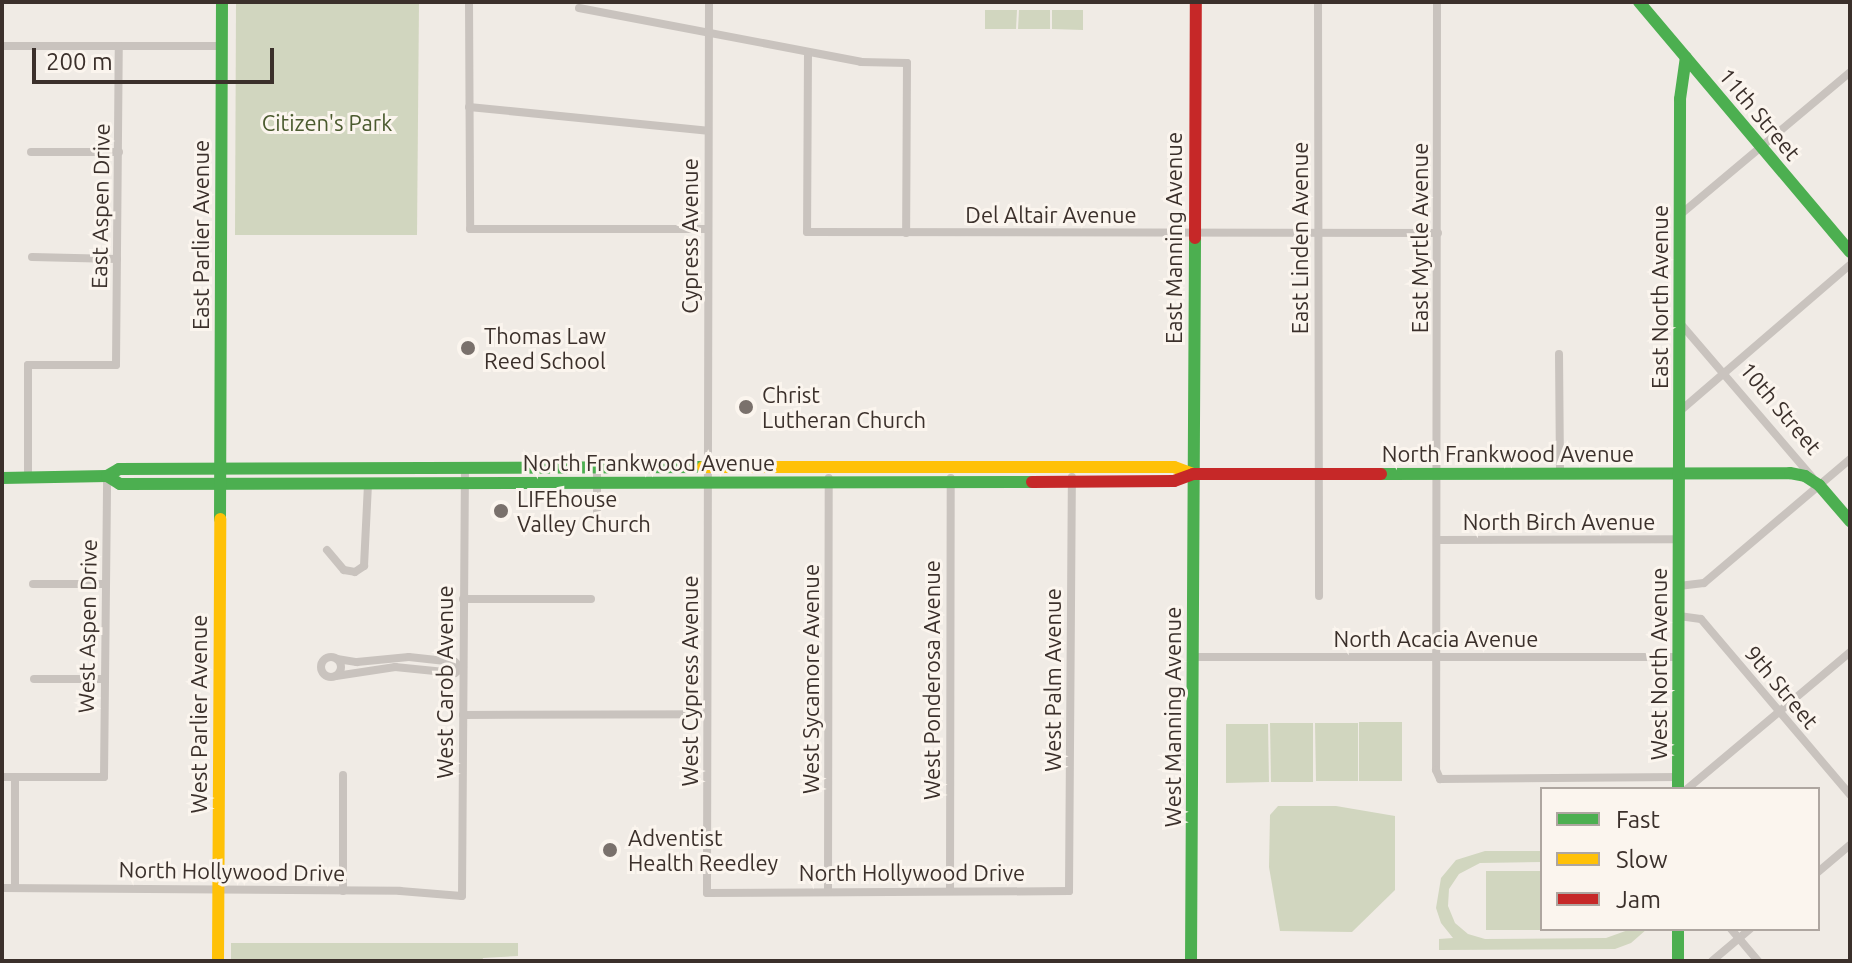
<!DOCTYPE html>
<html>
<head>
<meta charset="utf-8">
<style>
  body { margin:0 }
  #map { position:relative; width:1852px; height:963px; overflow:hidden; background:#f0ebe5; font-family:Ubuntu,sans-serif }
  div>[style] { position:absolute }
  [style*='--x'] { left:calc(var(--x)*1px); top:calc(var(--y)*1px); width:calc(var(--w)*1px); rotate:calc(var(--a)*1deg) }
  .green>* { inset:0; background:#d1d6bf }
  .stream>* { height:2px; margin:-1px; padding:0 1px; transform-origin:1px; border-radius:1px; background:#a1c2c1 }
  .street>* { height:8px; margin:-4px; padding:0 4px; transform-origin:4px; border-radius:4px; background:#c9c3be }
  .street>.ring { margin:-4px; padding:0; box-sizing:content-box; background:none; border:8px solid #c9c3be; border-radius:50% }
  .fast>* { height:12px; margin:-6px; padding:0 6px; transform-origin:6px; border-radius:6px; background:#4caf50 }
  .slow>* { height:12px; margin:-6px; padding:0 6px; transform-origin:6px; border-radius:6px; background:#ffc107 }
  .jam>* { height:12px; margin:-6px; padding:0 6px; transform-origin:6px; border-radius:6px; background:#c62828 }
  .dots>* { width:22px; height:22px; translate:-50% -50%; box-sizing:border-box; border:4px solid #fbf5ee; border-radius:50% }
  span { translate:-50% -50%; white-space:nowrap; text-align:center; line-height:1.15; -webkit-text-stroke:6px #fbf5ee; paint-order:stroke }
  .street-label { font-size:22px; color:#3b302b }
  .park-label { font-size:22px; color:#4a5a2e }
  .poi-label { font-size:22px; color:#3b302b }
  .left { translate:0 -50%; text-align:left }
  .frame { position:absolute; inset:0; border:4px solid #3b302b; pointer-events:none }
  .legend { position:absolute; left:1540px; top:787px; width:280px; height:144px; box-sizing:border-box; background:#fbf5ee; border:2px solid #aea6a0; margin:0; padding:10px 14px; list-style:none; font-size:24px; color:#3b302b }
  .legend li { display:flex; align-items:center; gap:16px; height:40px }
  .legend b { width:40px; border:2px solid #aea6a0 }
  .scale { position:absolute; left:32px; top:48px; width:242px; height:36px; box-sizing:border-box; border:4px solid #3b302b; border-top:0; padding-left:10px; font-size:24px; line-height:28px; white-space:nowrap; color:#3b302b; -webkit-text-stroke:6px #fbf5ee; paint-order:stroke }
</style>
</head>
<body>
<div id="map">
  <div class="green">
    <div style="clip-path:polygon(236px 2px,419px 2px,417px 235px,235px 235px)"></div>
    <div style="clip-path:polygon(985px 10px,1017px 10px,1016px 29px,985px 29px)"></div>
    <div style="clip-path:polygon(1019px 10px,1050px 10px,1050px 29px,1018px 29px)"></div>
    <div style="clip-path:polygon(1052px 10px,1083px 10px,1083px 30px,1052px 29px)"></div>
    <div style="clip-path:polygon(1359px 722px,1402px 722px,1402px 781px,1359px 781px)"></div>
    <div style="clip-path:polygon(1270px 723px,1313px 723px,1313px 782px,1271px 782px)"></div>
    <div style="clip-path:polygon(1315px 723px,1358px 723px,1358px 781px,1316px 781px)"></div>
    <div style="clip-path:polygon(1226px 724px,1268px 724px,1269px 782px,1226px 783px)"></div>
    <div style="clip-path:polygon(1278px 806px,1336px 806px,1395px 816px,1395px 890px,1352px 932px,1280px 931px,1269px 867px,1270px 815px)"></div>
    <div style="clip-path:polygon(1485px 851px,1542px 851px,1542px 862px,1480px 863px,1459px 874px,1449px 889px,1448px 906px,1455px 923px,1468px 934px,1485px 939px,1606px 938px,1631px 929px,1647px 929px,1631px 943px,1615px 949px,1439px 950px,1439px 939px,1453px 938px,1441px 923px,1436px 908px,1441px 878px,1456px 860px)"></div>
    <div style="clip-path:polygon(1486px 871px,1542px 871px,1542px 929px,1619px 930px,1486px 930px)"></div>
    <div style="clip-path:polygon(231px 943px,518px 943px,518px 956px,483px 958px,482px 961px,231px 961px)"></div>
  </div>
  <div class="stream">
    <div style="--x:852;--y:2;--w:4;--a:14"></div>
  </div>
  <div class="street">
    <div style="--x:469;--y:2;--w:227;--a:89.7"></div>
    <div style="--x:470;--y:229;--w:238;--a:0"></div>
    <div style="--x:709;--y:2;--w:891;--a:90.13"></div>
    <div style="--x:707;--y:893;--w:362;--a:-0.3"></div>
    <div style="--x:1069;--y:891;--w:414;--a:-89.6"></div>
    <div style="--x:1318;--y:2;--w:594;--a:89.9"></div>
    <div style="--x:1437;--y:2;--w:768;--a:90.07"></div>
    <div style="--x:1436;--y:770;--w:10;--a:66"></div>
    <div style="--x:1440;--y:779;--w:238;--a:-0.5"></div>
    <div style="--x:579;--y:8;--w:287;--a:10.8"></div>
    <div style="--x:861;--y:62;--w:46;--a:1.2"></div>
    <div style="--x:907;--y:63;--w:170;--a:90.3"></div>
    <div style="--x:2;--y:46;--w:219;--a:0"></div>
    <div style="--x:808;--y:52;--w:180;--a:90.3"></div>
    <div style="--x:807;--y:232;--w:631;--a:0.09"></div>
    <div style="--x:469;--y:107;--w:240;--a:5.7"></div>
    <div style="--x:31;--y:152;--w:88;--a:0"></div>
    <div style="--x:1681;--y:214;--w:221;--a:-40"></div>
    <div style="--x:32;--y:257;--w:85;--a:1.3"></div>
    <div style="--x:1680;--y:323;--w:203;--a:49.4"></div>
    <div style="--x:1559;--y:354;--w:119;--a:89.5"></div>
    <div style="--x:1680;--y:411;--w:224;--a:-40.7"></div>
    <div style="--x:597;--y:469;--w:45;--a:90"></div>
    <div style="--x:28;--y:477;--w:112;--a:-90"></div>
    <div style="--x:28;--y:365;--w:88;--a:0"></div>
    <div style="--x:116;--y:365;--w:319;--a:-89.5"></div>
    <div style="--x:1438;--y:540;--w:241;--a:-0.2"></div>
    <div style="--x:327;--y:550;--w:26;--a:50"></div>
    <div style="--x:344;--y:570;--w:11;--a:10"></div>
    <div style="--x:355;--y:572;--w:11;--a:-34"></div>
    <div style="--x:364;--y:566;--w:82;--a:-87.2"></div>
    <div style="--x:33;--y:584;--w:72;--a:0"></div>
    <div style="--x:1679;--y:586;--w:25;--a:-7"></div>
    <div style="--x:1704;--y:583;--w:192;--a:-40.3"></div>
    <div style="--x:463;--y:599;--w:128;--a:0"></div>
    <div style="--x:1679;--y:616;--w:22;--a:8"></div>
    <div style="--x:1701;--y:619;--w:231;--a:49.7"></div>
    <div style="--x:1193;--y:657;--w:485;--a:0"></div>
    <div class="ring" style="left:321px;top:657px;width:12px;height:12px"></div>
    <div style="--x:337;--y:659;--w:20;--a:9"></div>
    <div style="--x:357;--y:662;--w:52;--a:-5.5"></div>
    <div style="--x:409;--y:657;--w:46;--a:6.2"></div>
    <div style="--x:455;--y:662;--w:7;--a:45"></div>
    <div style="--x:336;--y:676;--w:60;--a:-8.7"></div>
    <div style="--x:395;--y:667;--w:60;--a:5.7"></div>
    <div style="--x:455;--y:673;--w:10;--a:-37"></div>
    <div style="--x:34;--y:679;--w:71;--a:0"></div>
    <div style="--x:463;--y:715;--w:244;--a:-0.2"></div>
    <div style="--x:343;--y:775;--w:116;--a:90"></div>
    <div style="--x:2;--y:777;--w:102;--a:0"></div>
    <div style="--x:104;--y:777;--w:301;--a:-89.4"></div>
    <div style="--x:15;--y:777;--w:111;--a:90"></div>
    <div style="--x:1687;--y:789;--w:213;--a:-40"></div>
    <div style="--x:1818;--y:872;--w:42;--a:-40.2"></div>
    <div style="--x:2;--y:888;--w:398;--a:0.4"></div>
    <div style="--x:400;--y:891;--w:62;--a:4.6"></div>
    <div style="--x:462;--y:896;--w:427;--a:-89.6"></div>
    <div style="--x:828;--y:890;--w:412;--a:-89.9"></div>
    <div style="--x:950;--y:891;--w:413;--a:-89.9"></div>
    <div style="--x:1731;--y:929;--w:42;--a:49.8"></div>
    <div style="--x:1712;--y:961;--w:50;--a:-40.1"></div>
  </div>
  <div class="fast">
    <div style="--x:1639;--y:2;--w:327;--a:49.8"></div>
    <div style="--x:1381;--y:474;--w:409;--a:-0.1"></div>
    <div style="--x:1790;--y:473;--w:15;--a:11"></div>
    <div style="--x:1805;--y:476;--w:17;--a:33"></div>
    <div style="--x:1819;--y:485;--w:48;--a:49.3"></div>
    <div style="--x:107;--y:476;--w:15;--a:32"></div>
    <div style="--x:120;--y:484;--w:912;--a:-0.13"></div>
    <div style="--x:2;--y:478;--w:105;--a:-1.1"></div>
    <div style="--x:107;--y:476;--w:14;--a:-30"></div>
    <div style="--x:119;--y:469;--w:584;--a:-0.2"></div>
    <div style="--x:220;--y:519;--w:517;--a:-89.78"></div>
    <div style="--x:1678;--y:789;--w:690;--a:-89.83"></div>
    <div style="--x:1680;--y:99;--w:42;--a:-81.9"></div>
    <div style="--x:1678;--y:929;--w:32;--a:90"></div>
    <div style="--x:1191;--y:961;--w:723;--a:-89.68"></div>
  </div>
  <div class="slow">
    <div style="--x:703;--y:467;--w:471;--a:0"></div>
    <div style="--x:1174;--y:467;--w:20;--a:20"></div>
    <div style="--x:218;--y:961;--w:442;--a:-89.7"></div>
  </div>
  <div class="jam">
    <div style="--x:1195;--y:238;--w:236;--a:-89.8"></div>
    <div style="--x:1032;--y:482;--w:142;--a:-0.4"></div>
    <div style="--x:1174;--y:481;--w:20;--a:-20"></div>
    <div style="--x:1193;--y:474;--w:188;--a:0"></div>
  </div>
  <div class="dots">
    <div style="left:468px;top:348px;background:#7a716c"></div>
    <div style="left:746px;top:407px;background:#7a716c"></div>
    <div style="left:501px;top:511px;background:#7a716c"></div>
    <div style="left:610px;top:850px;background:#7a716c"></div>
  </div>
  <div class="street-label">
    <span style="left:1760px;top:114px;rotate:50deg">11th Street</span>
    <span style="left:100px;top:206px;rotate:-89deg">East Aspen Drive</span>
    <span style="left:1051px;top:215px">Del Altair Avenue</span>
    <span style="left:201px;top:235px;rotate:-90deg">East Parlier Avenue</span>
    <span style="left:690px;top:236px;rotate:-90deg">Cypress Avenue</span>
    <span style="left:1174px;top:238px;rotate:-90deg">East Manning Avenue</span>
    <span style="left:1300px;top:238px;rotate:-90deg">East Linden Avenue</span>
    <span style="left:1420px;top:238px;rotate:-90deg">East Myrtle Avenue</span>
    <span style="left:1660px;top:297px;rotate:-90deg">East North Avenue</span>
    <span style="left:1781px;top:408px;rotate:50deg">10th Street</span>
    <span style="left:1508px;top:454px">North Frankwood Avenue</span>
    <span style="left:649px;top:463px">North Frankwood Avenue</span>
    <span style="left:1559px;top:522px">North Birch Avenue</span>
    <span style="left:87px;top:626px;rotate:-89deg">West Aspen Drive</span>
    <span style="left:1436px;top:639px">North Acacia Avenue</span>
    <span style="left:1659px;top:664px;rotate:-90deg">West North Avenue</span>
    <span style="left:811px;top:679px;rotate:-90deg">West Sycamore Avenue</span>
    <span style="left:932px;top:680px;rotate:-90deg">West Ponderosa Avenue</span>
    <span style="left:1053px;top:680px;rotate:-90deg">West Palm Avenue</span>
    <span style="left:690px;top:681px;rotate:-90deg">West Cypress Avenue</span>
    <span style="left:445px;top:682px;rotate:-90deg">West Carob Avenue</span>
    <span style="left:1782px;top:687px;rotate:50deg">9th Street</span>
    <span style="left:199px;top:714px;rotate:-90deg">West Parlier Avenue</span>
    <span style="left:1173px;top:717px;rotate:-90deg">West Manning Avenue</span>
    <span style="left:232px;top:871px;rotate:1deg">North Hollywood Drive</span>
    <span style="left:912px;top:873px">North Hollywood Drive</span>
  </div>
  <div class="park-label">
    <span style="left:327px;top:123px">Citizen's Park</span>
  </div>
  <div class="poi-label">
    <span class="left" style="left:484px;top:348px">Thomas Law<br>Reed School</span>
    <span class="left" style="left:762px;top:407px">Christ<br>Lutheran Church</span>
    <span class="left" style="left:517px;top:511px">LIFEhouse<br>Valley Church</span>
    <span class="left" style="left:628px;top:850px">Adventist<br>Health Reedley</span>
  </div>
  <div class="frame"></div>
  <ul class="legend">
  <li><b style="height:10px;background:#4caf50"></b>Fast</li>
  <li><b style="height:10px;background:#ffc107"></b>Slow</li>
  <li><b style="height:10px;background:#c62828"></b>Jam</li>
  </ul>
  <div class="scale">200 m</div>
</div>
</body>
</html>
